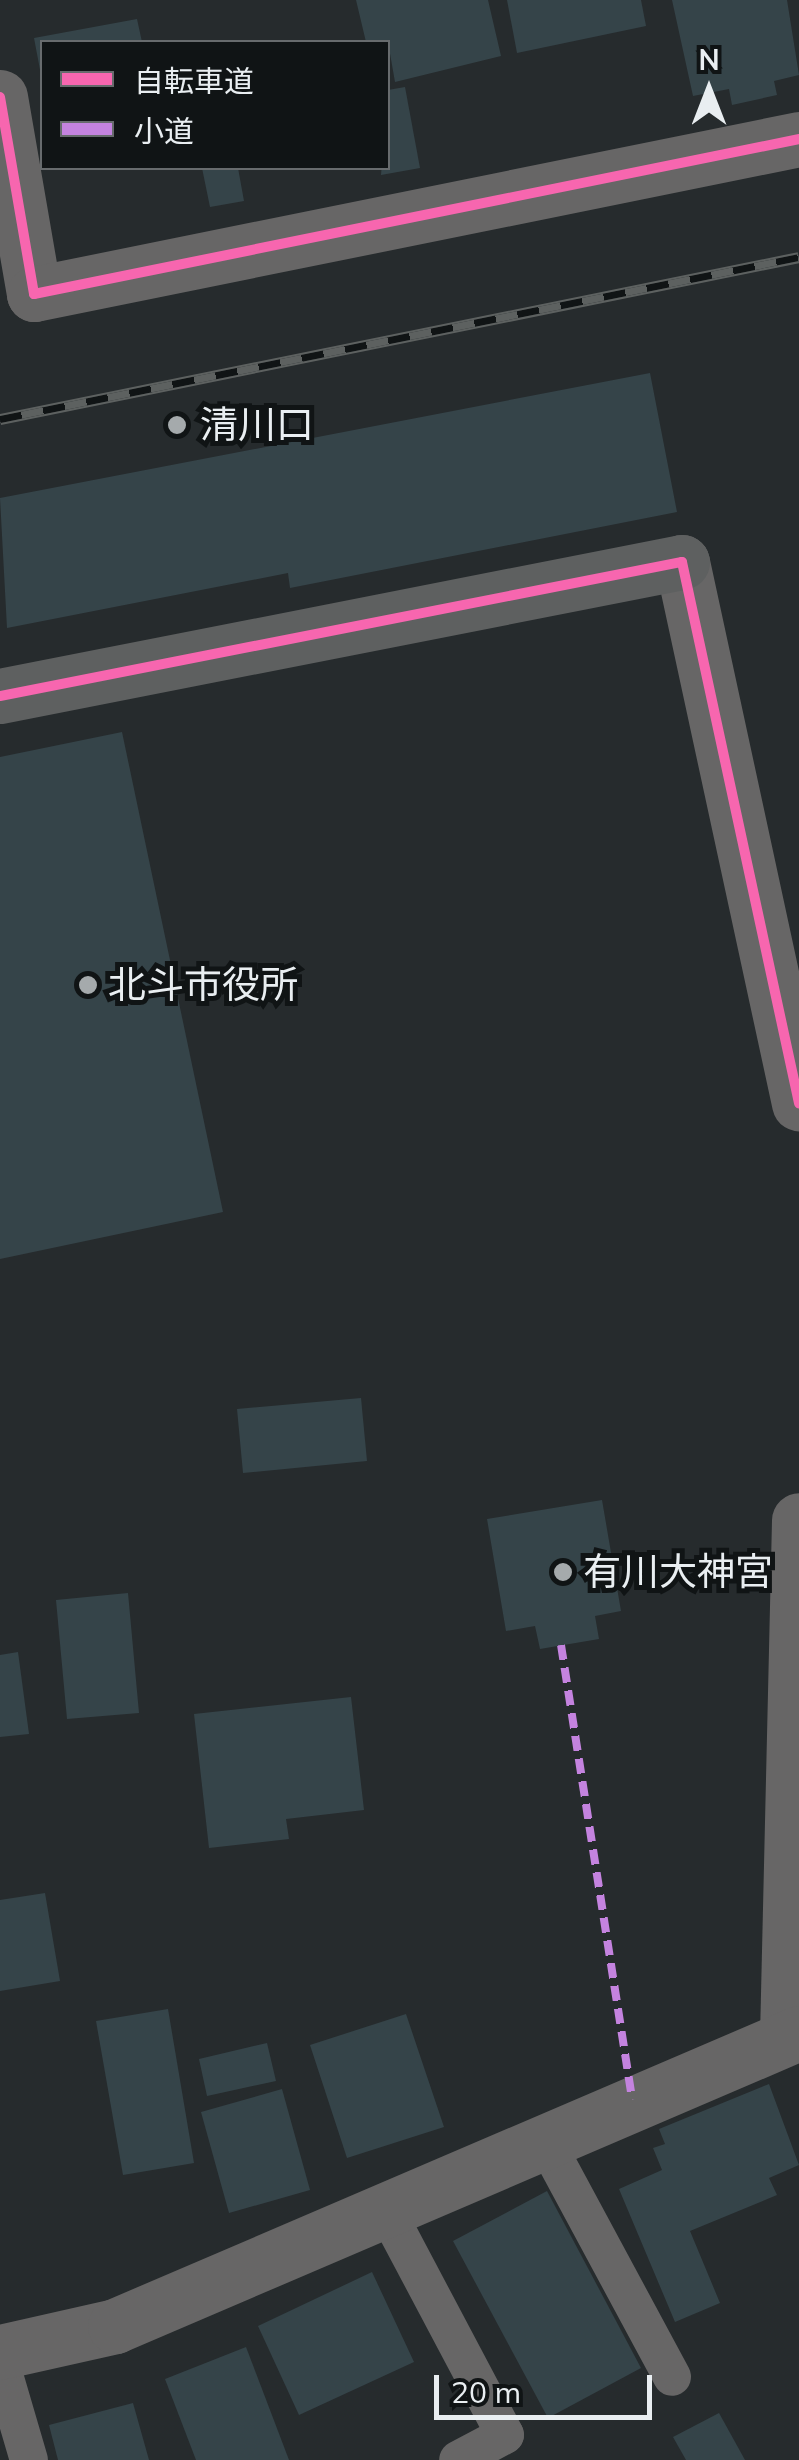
<!DOCTYPE html>
<html>
<head>
<meta charset="utf-8">
<style>
  body { margin:0 }
  #map { position:relative; width:799px; height:2460px; overflow:hidden; background:#262b2d; font-family:Mulish,"Noto Sans JP",sans-serif }
  div>[style] { position:absolute }
  [style*='--x'] { left:calc(var(--x)*1px); top:calc(var(--y)*1px); width:calc(var(--w)*1px); rotate:calc(var(--a)*1deg) }
  .building>* { inset:0; background:#354449 }
  .lane>* { height:38px; margin:-19px; padding:0 19px; transform-origin:19px; border-radius:19px; background:#676666 }
  .street>* { height:55px; margin:-27.5px; padding:0 27.5px; transform-origin:27.5px; border-radius:27.5px; background:#676666 }
  .secondary>* { height:55px; margin:-27.5px; padding:0 27.5px; transform-origin:27.5px; border-radius:27.5px; background:#5e6060 }
  .rail>* { height:11px; margin-top:-5.5px; transform-origin:0; background:repeating-linear-gradient(90deg,#101415 0 22px,#5d6160 0 44px); box-sizing:border-box; border-block:2px solid #5d6160 }
  .quiet>* { height:8px; margin-top:-4px; transform-origin:0; background:repeating-linear-gradient(90deg,#c483df 0 15px,transparent 0 23px) }
  .cycleway>* { height:10px; margin:-5px; padding:0 5px; transform-origin:5px; border-radius:5px; background:#f766af }
  .dots>* { width:28px; height:28px; translate:-50% -50%; box-sizing:border-box; border:5px solid #101415; border-radius:50% }
  span { translate:-50% -50%; white-space:nowrap; text-align:center; line-height:1.15; -webkit-text-stroke:10px #101415; paint-order:stroke }
  .poi-label { font-size:38px; color:#e9eef1 }
  .left { translate:0 -50%; text-align:left }
  .legend { position:absolute; left:40px; top:40px; width:350px; height:130px; box-sizing:border-box; background:#101415; border:2px solid #676b6d; margin:0; padding:12px 18px; list-style:none; font-size:30px; color:#e9eef1 }
  .legend li { display:flex; align-items:center; gap:20px; height:50px }
  .legend b { width:50px; border:2px solid #676b6d }
  .north { position:absolute; left:659px; top:40px; width:100px; height:100px; -webkit-text-stroke:8px #101415; paint-order:stroke; rotate:0deg; font-size:28px; font-weight:700; line-height:40px; text-align:center; color:#e9eef1 }
  .north::after { content:''; display:block; margin:auto; width:35px; height:45px; background:#e9eef1; clip-path:polygon(50% 0,100% 100%,50% 72%,0 100%) }
  .scale { position:absolute; left:434px; top:2375px; width:218px; height:45px; box-sizing:border-box; border:5px solid #e9eef1; border-top:0; padding-left:12px; font-size:30px; line-height:35px; white-space:nowrap; color:#e9eef1; -webkit-text-stroke:8px #101415; paint-order:stroke }
</style>
</head>
<body>
<div id="map">
  <div class="building">
    <div style="clip-path:polygon(356px 0,488px 0,501px 56px,395px 82px,388px 42px,366px 42px)"></div>
    <div style="clip-path:polygon(507px 0,641px 0,646px 26px,517px 53px)"></div>
    <div style="clip-path:polygon(672px 0,787px 0,799px 75px,774px 81px,777px 95px,732px 105px,729px 89px,693px 96px)"></div>
    <div style="clip-path:polygon(137px 19px,142px 42px,42px 42px,41px 75px,34px 38px)"></div>
    <div style="clip-path:polygon(405px 87px,420px 168px,381px 175px,388px 90px)"></div>
    <div style="clip-path:polygon(202px 168px,238px 168px,244px 201px,210px 207px)"></div>
    <div style="clip-path:polygon(650px 373px,677px 512px,290px 588px,288px 573px,7px 628px,0 498px)"></div>
    <div style="clip-path:polygon(122px 732px,223px 1212px,0 1259px,0 757px)"></div>
    <div style="clip-path:polygon(361px 1398px,367px 1461px,243px 1473px,237px 1409px)"></div>
    <div style="clip-path:polygon(602px 1500px,621px 1611px,595px 1616px,599px 1639px,540px 1649px,535px 1626px,506px 1631px,487px 1519px)"></div>
    <div style="clip-path:polygon(128px 1593px,139px 1713px,67px 1719px,56px 1600px)"></div>
    <div style="clip-path:polygon(18px 1652px,29px 1734px,0 1737px,0 1655px)"></div>
    <div style="clip-path:polygon(351px 1697px,364px 1810px,286px 1819px,289px 1839px,209px 1848px,194px 1714px)"></div>
    <div style="clip-path:polygon(45px 1893px,60px 1981px,0 1991px,0 1900px)"></div>
    <div style="clip-path:polygon(168px 2009px,194px 2163px,123px 2175px,96px 2021px)"></div>
    <div style="clip-path:polygon(406px 2014px,444px 2127px,347px 2158px,310px 2045px)"></div>
    <div style="clip-path:polygon(267px 2043px,276px 2081px,207px 2096px,199px 2059px)"></div>
    <div style="clip-path:polygon(769px 2084px,799px 2165px,769px 2178px,777px 2195px,690px 2231px,720px 2303px,675px 2322px,619px 2189px,662px 2170px,653px 2148px,665px 2144px,659px 2129px)"></div>
    <div style="clip-path:polygon(282px 2089px,310px 2190px,229px 2213px,201px 2112px)"></div>
    <div style="clip-path:polygon(547px 2191px,641px 2368px,548px 2418px,453px 2241px)"></div>
    <div style="clip-path:polygon(372px 2272px,414px 2362px,299px 2415px,258px 2326px)"></div>
    <div style="clip-path:polygon(246px 2347px,289px 2460px,196px 2460px,165px 2379px)"></div>
    <div style="clip-path:polygon(133px 2403px,149px 2460px,58px 2460px,49px 2425px)"></div>
    <div style="clip-path:polygon(719px 2413px,745px 2460px,686px 2460px,673px 2437px)"></div>
  </div>
  <div class="lane">
    <div style="--x:544;--y:2139;--w:270;--a:61.7"></div>
    <div style="--x:387;--y:2212;--w:252;--a:62.1"></div>
    <div style="--x:505;--y:2435;--w:53;--a:152"></div>
    <div style="--x:0;--y:2361;--w:103;--a:73.7"></div>
  </div>
  <div class="street">
    <div style="--x:0;--y:97;--w:200;--a:80.2"></div>
    <div style="--x:34;--y:294;--w:781;--a:-11.45"></div>
    <div style="--x:682;--y:562;--w:554;--a:77.8"></div>
    <div style="--x:787;--y:2037;--w:517;--a:-88.67"></div>
    <div style="--x:0;--y:2352;--w:118;--a:-12.7"></div>
    <div style="--x:115;--y:2326;--w:744;--a:-23.19"></div>
  </div>
  <div class="secondary">
    <div style="--x:0;--y:696;--w:695;--a:-11.12"></div>
  </div>
  <div class="rail">
    <div style="--x:0;--y:419;--w:815;--a:-11.46"></div>
  </div>
  <div class="quiet">
    <div style="--x:561;--y:1645;--w:460;--a:81.1"></div>
  </div>
  <div class="cycleway">
    <div style="--x:0;--y:97;--w:200;--a:80.2"></div>
    <div style="--x:34;--y:294;--w:781;--a:-11.45"></div>
    <div style="--x:0;--y:696;--w:695;--a:-11.12"></div>
    <div style="--x:682;--y:562;--w:554;--a:77.8"></div>
  </div>
  <div class="dots">
    <div style="left:177px;top:425px;background:#a5aaac"></div>
    <div style="left:88px;top:985px;background:#a5aaac"></div>
    <div style="left:563px;top:1572px;background:#a5aaac"></div>
  </div>
  <div class="poi-label">
    <span class="left" style="left:200px;top:425px">清川口</span>
    <span class="left" style="left:108px;top:985px">北斗市役所</span>
    <span class="left" style="left:583px;top:1572px">有川大神宮</span>
  </div>
  <ul class="legend">
  <li><b style="height:12px;background:#f766af"></b>自転車道</li>
  <li><b style="height:12px;background:#c483df"></b>小道</li>
  </ul>
  <div class="north">N</div>
  <div class="scale">20 m</div>
</div>
</body>
</html>
